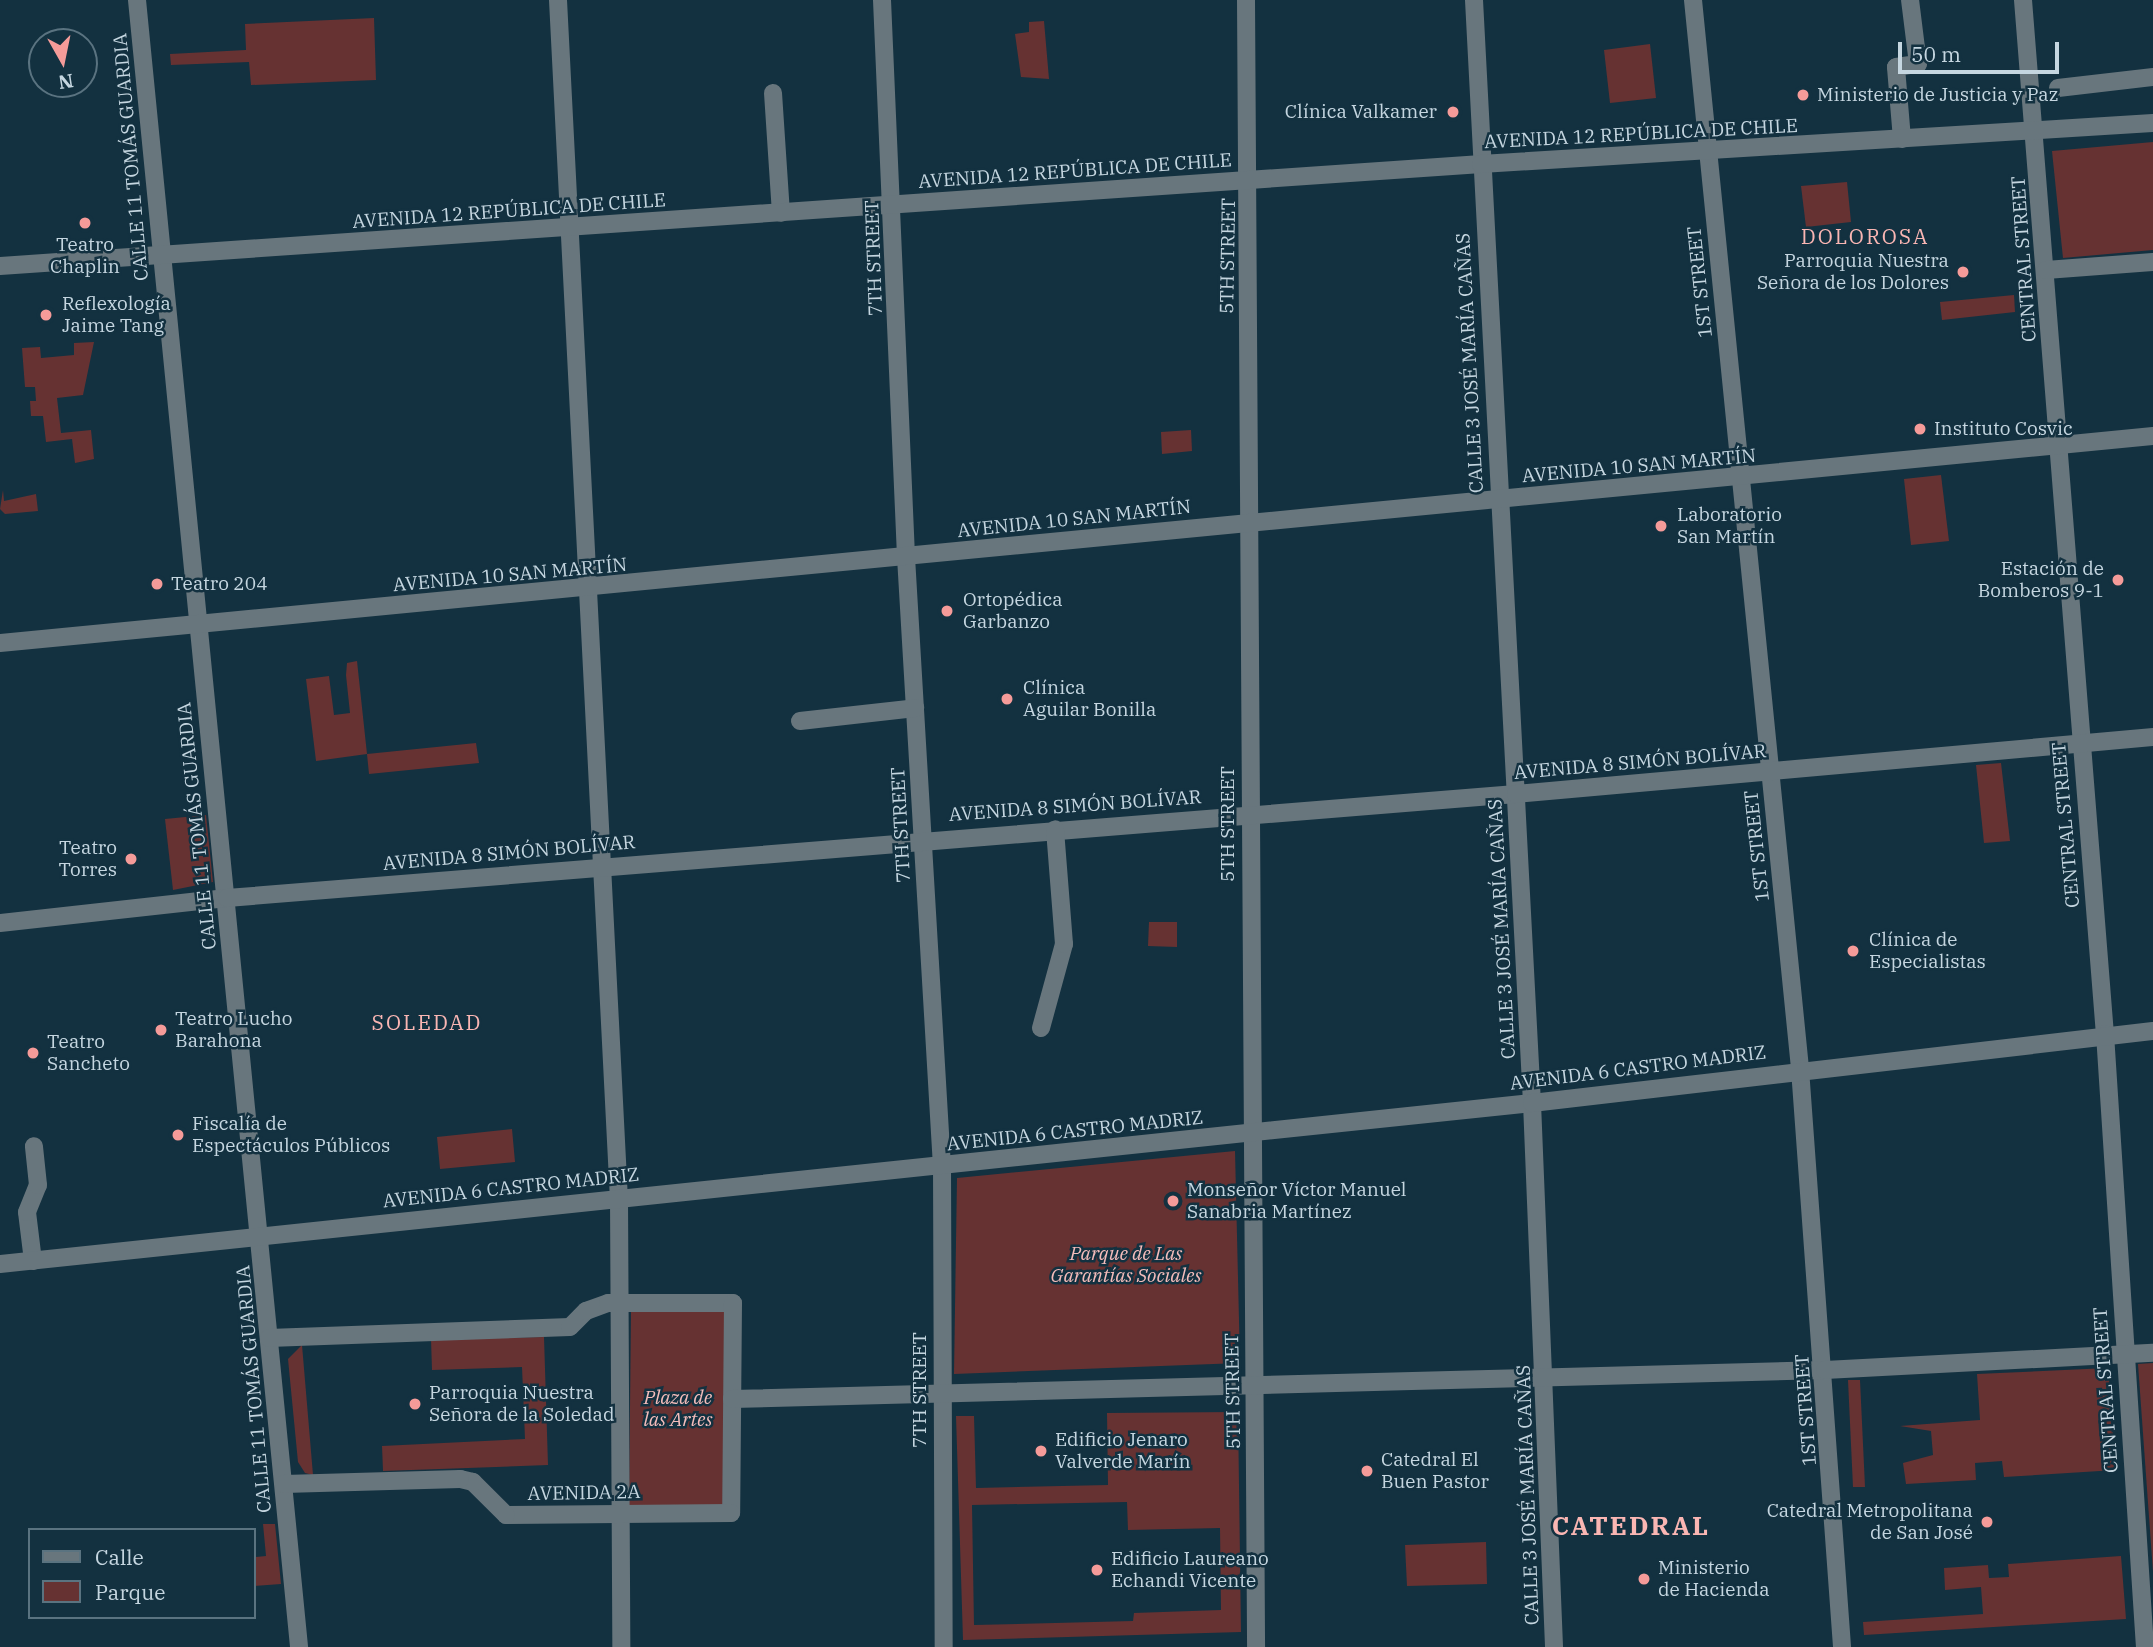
<!DOCTYPE html>
<html>
<head>
<meta charset="utf-8">
<style>
  body { margin:0 }
  #map { position:relative; width:2153px; height:1647px; overflow:hidden; background:#133140; font-family:"IBM Plex Serif",serif }
  div>[style] { position:absolute }
  [style*='--x'] { left:calc(var(--x)*1px); top:calc(var(--y)*1px); width:calc(var(--w)*1px); rotate:calc(var(--a)*1deg) }
  .green>* { inset:0; background:#663232 }
  .minor>* { height:18px; margin:-9px; padding:0 9px; transform-origin:9px; border-radius:9px; background:#68767d }
  .dots>* { width:19px; height:19px; translate:-50% -50%; box-sizing:border-box; border:4px solid #133140; border-radius:50% }
  span { translate:-50% -50%; white-space:nowrap; text-align:center; line-height:1.15; -webkit-text-stroke:5px #133140; paint-order:stroke }
  .poi-label { font-size:19px; color:#c5d6e0 }
  .left { translate:0 -50%; text-align:left }
  .right { translate:-100% -50%; text-align:right }
  .street-label { font-size:19px; color:#c5d6e0 }
  .park-label { font-size:19px; color:#f5bdbb; font-style:italic }
  .neighbourhood-label { font-size:21px; color:#fab6b3; letter-spacing:2px }
  .district-label { font-size:26px; color:#fab6b3; font-weight:700; letter-spacing:2px }
  .legend { position:absolute; left:28px; top:1528px; width:228px; height:91px; box-sizing:border-box; background:#133140; border:2px solid #5a7380; margin:0; padding:9px 12px; list-style:none; font-size:21px; color:#c5d6e0 }
  .legend li { display:flex; align-items:center; gap:14px; height:35px }
  .legend b { width:35px; border:2px solid #5a7380 }
  .north { position:absolute; left:28px; top:28px; width:70px; height:70px; box-sizing:border-box; background:#133140; border:2px solid #5a7380; border-radius:50%; rotate:171deg; font-size:19px; font-weight:700; line-height:28px; text-align:center; color:#c5d6e0 }
  .north::after { content:''; display:block; margin:auto; width:24px; height:32px; background:#f59b99; clip-path:polygon(50% 0,100% 100%,50% 72%,0 100%) }
  .scale { position:absolute; left:1898px; top:42px; width:161px; height:32px; box-sizing:border-box; border:4px solid #c5d6e0; border-top:0; padding-left:9px; font-size:21px; line-height:24px; white-space:nowrap; color:#c5d6e0; -webkit-text-stroke:5px #133140; paint-order:stroke }
</style>
</head>
<body>
<div id="map">
  <div class="green">
    <div style="clip-path:polygon(374px 18px,376px 80px,251px 85px,249px 62px,171px 65px,170px 54px,246px 50px,245px 24px)"></div>
    <div style="clip-path:polygon(1044px 21px,1049px 79px,1021px 77px,1015px 34px,1029px 32px,1029px 22px)"></div>
    <div style="clip-path:polygon(1650px 44px,1656px 98px,1610px 103px,1604px 50px)"></div>
    <div style="clip-path:polygon(2153px 142px,2153px 250px,2063px 258px,2052px 151px)"></div>
    <div style="clip-path:polygon(1847px 182px,1851px 222px,1806px 227px,1801px 186px)"></div>
    <div style="clip-path:polygon(2014px 295px,2015px 312px,1942px 320px,1940px 302px)"></div>
    <div style="clip-path:polygon(94px 342px,83px 395px,57px 398px,61px 433px,91px 430px,94px 459px,75px 463px,72px 439px,46px 442px,43px 416px,31px 416px,30px 401px,36px 401px,35px 387px,25px 387px,22px 348px,40px 347px,41px 358px,74px 355px,74px 343px)"></div>
    <div style="clip-path:polygon(1191px 430px,1192px 451px,1162px 454px,1161px 432px)"></div>
    <div style="clip-path:polygon(1941px 475px,1949px 541px,1911px 545px,1904px 479px)"></div>
    <div style="clip-path:polygon(3px 490px,4px 501px,36px 494px,38px 511px,5px 514px,0 509px)"></div>
    <div style="clip-path:polygon(357px 661px,367px 754px,476px 743px,479px 763px,369px 774px,367px 754px,316px 761px,306px 679px,329px 676px,334px 715px,350px 713px,346px 675px,347px 663px)"></div>
    <div style="clip-path:polygon(2001px 763px,2010px 841px,1984px 843px,1976px 765px)"></div>
    <div style="clip-path:polygon(206px 815px,213px 882px,173px 890px,165px 819px)"></div>
    <div style="clip-path:polygon(1149px 922px,1177px 922px,1177px 947px,1148px 946px)"></div>
    <div style="clip-path:polygon(512px 1129px,515px 1162px,440px 1169px,437px 1137px)"></div>
    <div style="clip-path:polygon(1235px 1151px,1240px 1363px,954px 1374px,957px 1178px)"></div>
    <div style="clip-path:polygon(631px 1311px,728px 1312px,726px 1506px,629px 1506px)"></div>
    <div style="clip-path:polygon(544px 1337px,548px 1465px,383px 1471px,382px 1446px,525px 1439px,522px 1367px,432px 1370px,431px 1339px)"></div>
    <div style="clip-path:polygon(302px 1345px,313px 1475px,305px 1473px,298px 1462px,288px 1359px)"></div>
    <div style="clip-path:polygon(2153px 1363px,2153px 1572px,2138px 1364px)"></div>
    <div style="clip-path:polygon(2108px 1368px,2116px 1470px,2004px 1477px,2002px 1461px,1975px 1463px,1976px 1480px,1906px 1484px,1903px 1463px,1933px 1455px,1931px 1431px,1900px 1426px,1980px 1420px,1977px 1374px)"></div>
    <div style="clip-path:polygon(1848px 1380px,1860px 1380px,1865px 1487px,1853px 1487px)"></div>
    <div style="clip-path:polygon(evenodd,1238px 1412px,1241px 1632px,963px 1640px,956px 1416px,974px 1416px,976px 1488px,1108px 1485px,1107px 1413px,1238px 1412px,1127px 1502px,1128px 1530px,1220px 1528px,1221px 1610px,1134px 1613px,1133px 1621px,974px 1625px,972px 1505px,1127px 1502px)"></div>
    <div style="clip-path:polygon(263px 1524px,275px 1524px,281px 1584px,254px 1586px,256px 1557px,266px 1556px)"></div>
    <div style="clip-path:polygon(1486px 1542px,1487px 1584px,1407px 1586px,1405px 1545px)"></div>
    <div style="clip-path:polygon(2121px 1556px,2126px 1619px,1864px 1635px,1863px 1622px,1983px 1614px,1981px 1587px,1945px 1590px,1944px 1568px,1988px 1565px,1989px 1578px,2009px 1577px,2008px 1564px)"></div>
  </div>
  <div class="minor">
    <div style="--x:137;--y:0;--w:1655;--a:84.38"></div>
    <div style="--x:558;--y:0;--w:1200;--a:87.09"></div>
    <div style="--x:619;--y:1198;--w:449;--a:89.7"></div>
    <div style="--x:882;--y:0;--w:558;--a:87.53"></div>
    <div style="--x:906;--y:557;--w:610;--a:86.62"></div>
    <div style="--x:942;--y:1166;--w:481;--a:89.8"></div>
    <div style="--x:1246;--y:0;--w:1647;--a:89.65"></div>
    <div style="--x:1474;--y:0;--w:1105;--a:86.99"></div>
    <div style="--x:1532;--y:1103;--w:544;--a:87.68"></div>
    <div style="--x:1693;--y:0;--w:1074;--a:84.28"></div>
    <div style="--x:1800;--y:1069;--w:580;--a:85.84"></div>
    <div style="--x:2023;--y:0;--w:1037;--a:85.47"></div>
    <div style="--x:2105;--y:1034;--w:614;--a:86.27"></div>
    <div style="--x:2058;--y:88;--w:96;--a:-6.6"></div>
    <div style="--x:773;--y:93;--w:120;--a:86.2"></div>
    <div style="--x:1902;--y:139;--w:72;--a:-94.8"></div>
    <div style="--x:1896;--y:67;--w:22;--a:-8"></div>
    <div style="--x:1918;--y:64;--w:64;--a:-97.1"></div>
    <div style="--x:0;--y:266;--w:1485;--a:-3.94"></div>
    <div style="--x:1481;--y:164;--w:673;--a:-3.49"></div>
    <div style="--x:2046;--y:270;--w:107;--a:-4.3"></div>
    <div style="--x:0;--y:643;--w:2163;--a:-5.49"></div>
    <div style="--x:800;--y:721;--w:116;--a:-6.4"></div>
    <div style="--x:0;--y:923;--w:228;--a:-6.3"></div>
    <div style="--x:227;--y:898;--w:1293;--a:-4.61"></div>
    <div style="--x:1516;--y:794;--w:640;--a:-5.11"></div>
    <div style="--x:1041;--y:1028;--w:87;--a:-74.7"></div>
    <div style="--x:1064;--y:944;--w:115;--a:-94.5"></div>
    <div style="--x:33;--y:1261;--w:49;--a:-97"></div>
    <div style="--x:27;--y:1212;--w:29;--a:-68"></div>
    <div style="--x:38;--y:1185;--w:39;--a:-96"></div>
    <div style="--x:0;--y:1264;--w:1540;--a:-6"></div>
    <div style="--x:1532;--y:1103;--w:625;--a:-6.61"></div>
    <div style="--x:269;--y:1338;--w:301;--a:-2.1"></div>
    <div style="--x:570;--y:1327;--w:23;--a:-45"></div>
    <div style="--x:586;--y:1311;--w:23;--a:-20"></div>
    <div style="--x:608;--y:1303;--w:125;--a:0"></div>
    <div style="--x:733;--y:1303;--w:210;--a:90.5"></div>
    <div style="--x:731;--y:1513;--w:225;--a:179.5"></div>
    <div style="--x:506;--y:1515;--w:47;--a:-135"></div>
    <div style="--x:473;--y:1482;--w:13;--a:-167"></div>
    <div style="--x:460;--y:1479;--w:176;--a:178.4"></div>
    <div style="--x:732;--y:1399;--w:1093;--a:-1.52"></div>
    <div style="--x:1825;--y:1370;--w:328;--a:-3"></div>
  </div>
  <div class="dots">
    <div style="left:1803px;top:95px;background:#f59b99"></div>
    <div style="left:1453px;top:112px;background:#f59b99"></div>
    <div style="left:85px;top:223px;background:#f59b99"></div>
    <div style="left:1963px;top:272px;background:#f59b99"></div>
    <div style="left:46px;top:315px;background:#f59b99"></div>
    <div style="left:1920px;top:429px;background:#f59b99"></div>
    <div style="left:1661px;top:526px;background:#f59b99"></div>
    <div style="left:2118px;top:580px;background:#f59b99"></div>
    <div style="left:157px;top:584px;background:#f59b99"></div>
    <div style="left:947px;top:611px;background:#f59b99"></div>
    <div style="left:1007px;top:699px;background:#f59b99"></div>
    <div style="left:131px;top:859px;background:#f59b99"></div>
    <div style="left:1853px;top:951px;background:#f59b99"></div>
    <div style="left:161px;top:1030px;background:#f59b99"></div>
    <div style="left:33px;top:1053px;background:#f59b99"></div>
    <div style="left:178px;top:1135px;background:#f59b99"></div>
    <div style="left:1173px;top:1201px;background:#f59b99"></div>
    <div style="left:415px;top:1404px;background:#f59b99"></div>
    <div style="left:1041px;top:1451px;background:#f59b99"></div>
    <div style="left:1367px;top:1471px;background:#f59b99"></div>
    <div style="left:1987px;top:1522px;background:#f59b99"></div>
    <div style="left:1097px;top:1570px;background:#f59b99"></div>
    <div style="left:1644px;top:1579px;background:#f59b99"></div>
  </div>
  <div class="poi-label">
    <span class="left" style="left:1817px;top:95px">Ministerio de Justicia y Paz</span>
    <span class="right" style="left:1437px;top:112px">Clínica Valkamer</span>
    <span style="left:85px;top:256px">Teatro<br>Chaplin</span>
    <span class="right" style="left:1949px;top:272px">Parroquia Nuestra<br>Señora de los Dolores</span>
    <span class="left" style="left:62px;top:315px">Reflexología<br>Jaime Tang</span>
    <span class="left" style="left:1934px;top:429px">Instituto Cosvic</span>
    <span class="left" style="left:1677px;top:526px">Laboratorio<br>San Martín</span>
    <span class="right" style="left:2104px;top:580px">Estación de<br>Bomberos 9-1</span>
    <span class="left" style="left:171px;top:584px">Teatro 204</span>
    <span class="left" style="left:963px;top:611px">Ortopédica<br>Garbanzo</span>
    <span class="left" style="left:1023px;top:699px">Clínica<br>Aguilar Bonilla</span>
    <span class="right" style="left:117px;top:859px">Teatro<br>Torres</span>
    <span class="left" style="left:1869px;top:951px">Clínica de<br>Especialistas</span>
    <span class="left" style="left:175px;top:1030px">Teatro Lucho<br>Barahona</span>
    <span class="left" style="left:47px;top:1053px">Teatro<br>Sancheto</span>
    <span class="left" style="left:192px;top:1135px">Fiscalía de<br>Espectáculos Públicos</span>
    <span class="left" style="left:1187px;top:1201px">Monseñor Víctor Manuel<br>Sanabria Martínez</span>
    <span class="left" style="left:429px;top:1404px">Parroquia Nuestra<br>Señora de la Soledad</span>
    <span class="left" style="left:1055px;top:1451px">Edificio Jenaro<br>Valverde Marín</span>
    <span class="left" style="left:1381px;top:1471px">Catedral El<br>Buen Pastor</span>
    <span class="right" style="left:1973px;top:1522px">Catedral Metropolitana<br>de San José</span>
    <span class="left" style="left:1111px;top:1570px">Edificio Laureano<br>Echandi Vicente</span>
    <span class="left" style="left:1658px;top:1579px">Ministerio<br>de Hacienda</span>
  </div>
  <div class="street-label">
    <span style="left:1641px;top:134px;rotate:-3deg">AVENIDA 12 REPÚBLICA DE CHILE</span>
    <span style="left:131px;top:157px;rotate:-95deg">CALLE 11 TOMÁS GUARDIA</span>
    <span style="left:1075px;top:171px;rotate:-4deg">AVENIDA 12 REPÚBLICA DE CHILE</span>
    <span style="left:509px;top:211px;rotate:-4deg">AVENIDA 12 REPÚBLICA DE CHILE</span>
    <span style="left:1228px;top:256px;rotate:-89deg">5TH STREET</span>
    <span style="left:874px;top:258px;rotate:-92deg">7TH STREET</span>
    <span style="left:2024px;top:259px;rotate:-94deg">CENTRAL STREET</span>
    <span style="left:1700px;top:282px;rotate:-96deg">1ST STREET</span>
    <span style="left:1470px;top:363px;rotate:-93deg">CALLE 3 JOSÉ MARÍA CAÑAS</span>
    <span style="left:1639px;top:466px;rotate:-5deg">AVENIDA 10 SAN MARTÍN</span>
    <span style="left:1074px;top:519px;rotate:-6deg">AVENIDA 10 SAN MARTÍN</span>
    <span style="left:510px;top:575px;rotate:-5deg">AVENIDA 10 SAN MARTÍN</span>
    <span style="left:1640px;top:762px;rotate:-5deg">AVENIDA 8 SIMÓN BOLÍVAR</span>
    <span style="left:1075px;top:806px;rotate:-4deg">AVENIDA 8 SIMÓN BOLÍVAR</span>
    <span style="left:1228px;top:824px;rotate:-90deg">5TH STREET</span>
    <span style="left:901px;top:825px;rotate:-93deg">7TH STREET</span>
    <span style="left:2066px;top:825px;rotate:-95deg">CENTRAL STREET</span>
    <span style="left:197px;top:826px;rotate:-96deg">CALLE 11 TOMÁS GUARDIA</span>
    <span style="left:1757px;top:846px;rotate:-96deg">1ST STREET</span>
    <span style="left:509px;top:853px;rotate:-5deg">AVENIDA 8 SIMÓN BOLÍVAR</span>
    <span style="left:1502px;top:929px;rotate:-93deg">CALLE 3 JOSÉ MARÍA CAÑAS</span>
    <span style="left:1638px;top:1068px;rotate:-7deg">AVENIDA 6 CASTRO MADRIZ</span>
    <span style="left:1075px;top:1131px;rotate:-6deg">AVENIDA 6 CASTRO MADRIZ</span>
    <span style="left:511px;top:1188px;rotate:-6deg">AVENIDA 6 CASTRO MADRIZ</span>
    <span style="left:254px;top:1389px;rotate:-95deg">CALLE 11 TOMÁS GUARDIA</span>
    <span style="left:920px;top:1390px;rotate:-90deg">7TH STREET</span>
    <span style="left:2106px;top:1390px;rotate:-94deg">CENTRAL STREET</span>
    <span style="left:1233px;top:1391px;rotate:-91deg">5TH STREET</span>
    <span style="left:1806px;top:1410px;rotate:-94deg">1ST STREET</span>
    <span style="left:584px;top:1493px;rotate:-1deg">AVENIDA 2A</span>
    <span style="left:1528px;top:1495px;rotate:-92deg">CALLE 3 JOSÉ MARÍA CAÑAS</span>
  </div>
  <div class="park-label">
    <span style="left:1126px;top:1265px">Parque de Las<br>Garantías Sociales</span>
    <span style="left:678px;top:1409px">Plaza de<br>las Artes</span>
  </div>
  <div class="neighbourhood-label">
    <span style="left:1865px;top:236px">DOLOROSA</span>
    <span style="left:427px;top:1022px">SOLEDAD</span>
  </div>
  <div class="district-label">
    <span style="left:1631px;top:1526px">CATEDRAL</span>
  </div>
  <ul class="legend">
  <li><b style="height:9px;background:#68767d"></b>Calle</li>
  <li><b style="height:19px;background:#663232"></b>Parque</li>
  </ul>
  <div class="north">N</div>
  <div class="scale">50 m</div>
</div>
</body>
</html>
